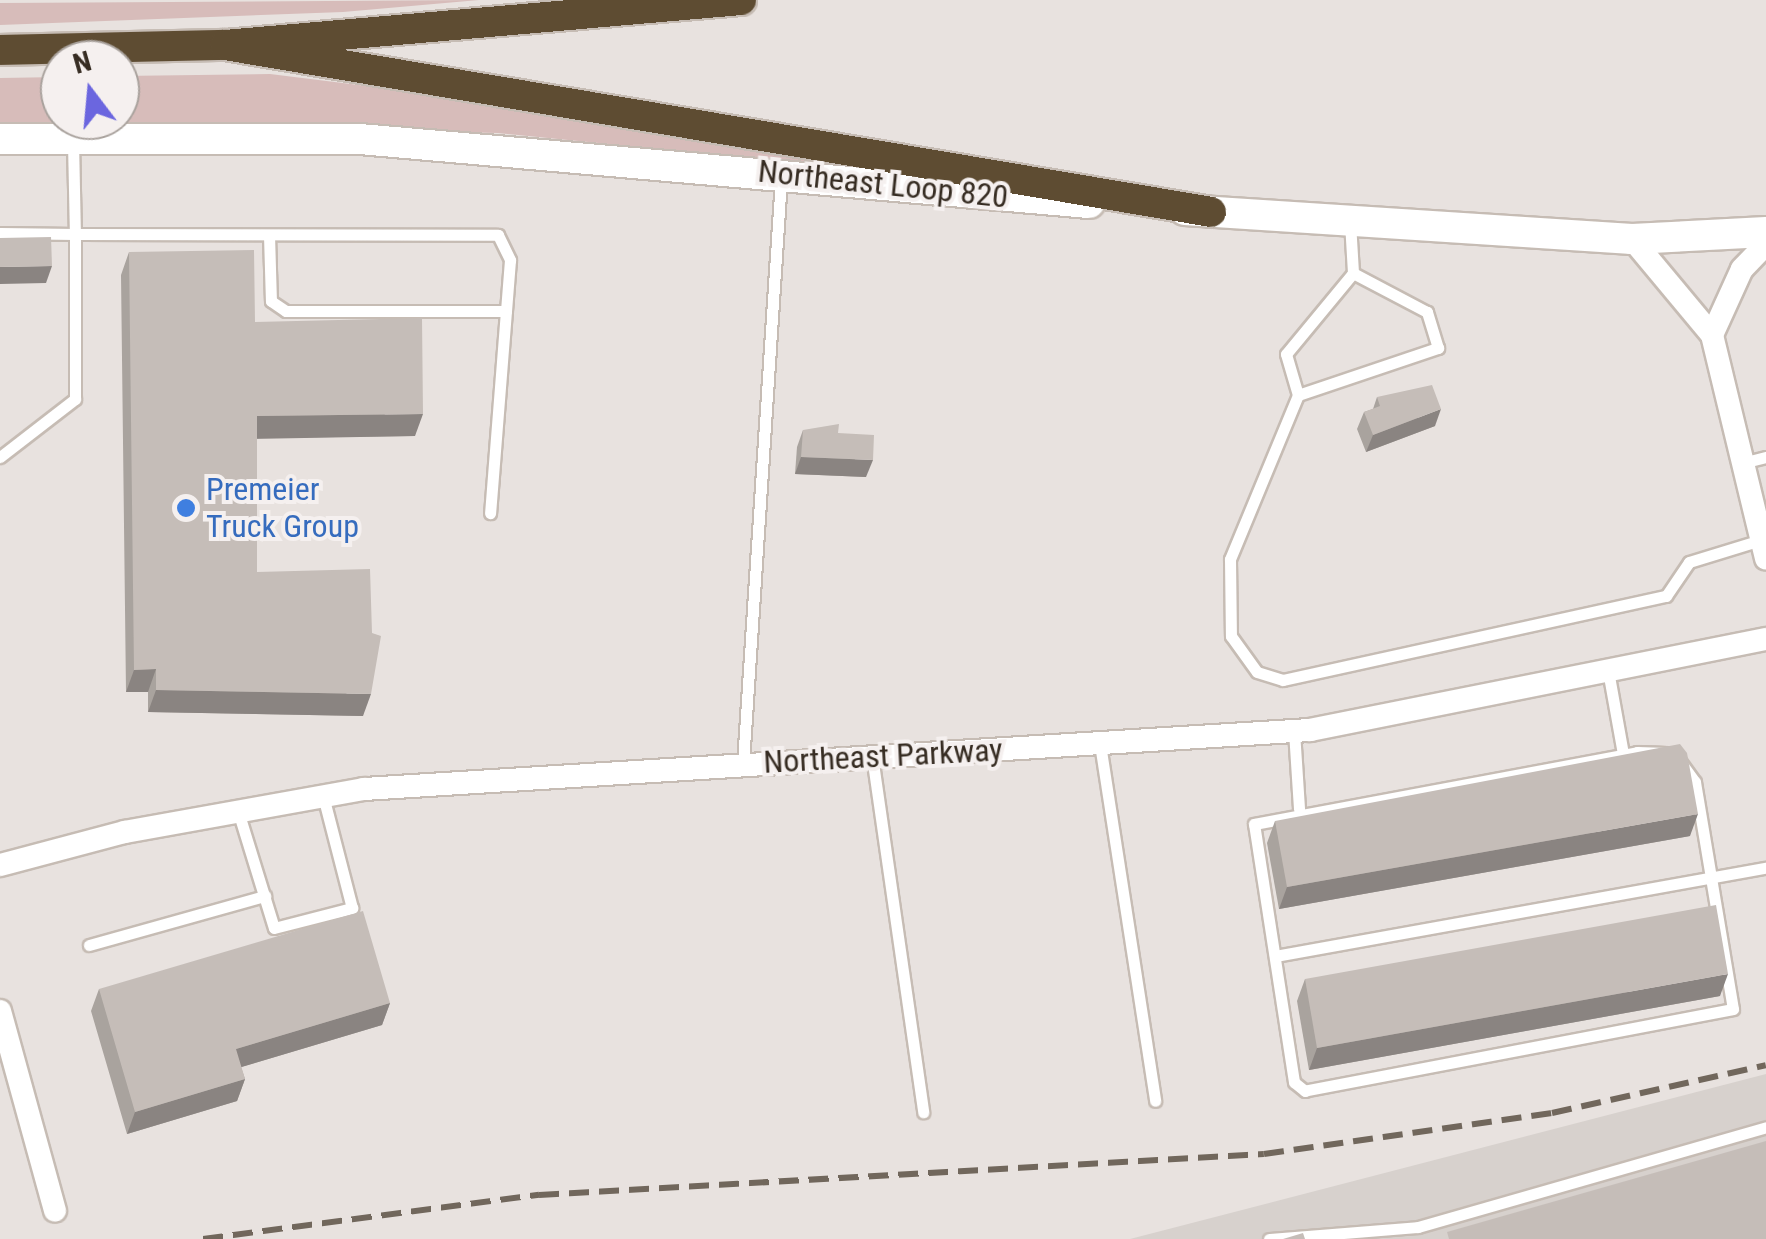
<!DOCTYPE html>
<html>
<head>
<meta charset="utf-8">
<style>
  body { margin:0 }
  #map { position:relative; width:1766px; height:1239px; overflow:hidden; background:#e8e2df; font-family:"Roboto Condensed",sans-serif }
  div>[style] { position:absolute }
  [style*='--x'] { left:calc(var(--x)*1px); top:calc(var(--y)*1px); width:calc(var(--w)*1px); rotate:calc(var(--a)*1deg) }
  .built>* { inset:0; background:#d7d1cd }
  .green>* { inset:0; background:#d7bcba }
  .roads { filter:drop-shadow(2px 0 #c6bcb4) drop-shadow(-2px 0 #c6bcb4) drop-shadow(0 2px #c6bcb4) drop-shadow(0 -2px #c6bcb4) }
  .lane>* { height:11px; margin:-5.5px; padding:0 5.5px; transform-origin:5.5px; border-radius:5.5px; background:#fff }
  .street>* { height:22px; margin:-11px; padding:0 11px; transform-origin:11px; border-radius:11px; background:#fff }
  .secondary>* { height:30px; margin:-15px; padding:0 15px; transform-origin:15px; border-radius:15px; background:#fff }
  .highway>* { height:30px; margin:-15px; padding:0 15px; transform-origin:15px; border-radius:15px; background:#5e4c32 }
  .rail>* { height:6px; margin-top:-3px; transform-origin:0; background:repeating-linear-gradient(90deg,#71675c 0 20px,transparent 0 30px) }
  .wall>* { inset:0; background:#a9a39e }
  .shaded-wall>* { inset:0; background:#8a8481 }
  .building>* { inset:0; background:#c5bdb8 }
  .dots>* { width:28px; height:28px; translate:-50% -50%; box-sizing:border-box; border:5px solid #f5f0ef; border-radius:50% }
  span { translate:-50% -50%; white-space:nowrap; text-align:center; line-height:1.15; -webkit-text-stroke:8px #f5f0ef; paint-order:stroke }
  .street-label { font-size:32px; color:#362c22 }
  .shop-label { font-size:32px; color:#366cbe }
  .left { translate:0 -50%; text-align:left }
  .north { position:absolute; left:40px; top:40px; width:100px; height:100px; box-sizing:border-box; background:#f5f0ef; border:2px solid #a9a29d; border-radius:50%; rotate:344deg; font-size:28px; font-weight:700; line-height:40px; text-align:center; color:#362c22 }
  .north::after { content:''; display:block; margin:auto; width:35px; height:45px; background:#6b66df; clip-path:polygon(50% 0,100% 100%,50% 72%,0 100%) }
</style>
</head>
<body>
<div id="map">
  <div class="built">
    <div style="clip-path:polygon(1766px 1074px,1766px 1239px,1130px 1239px)"></div>
  </div>
  <div class="green">
    <div style="clip-path:polygon(479px 0,343px 12px,0 25px,0 3px)"></div>
    <div style="clip-path:polygon(270px 74px,528px 106px,860px 169px,498px 133px,0 122px,0 78px,60px 77px,60px 120px,120px 120px,120px 76px)"></div>
  </div>
  <div class="roads">
    <div class="lane">
      <div style="--x:73;--y:142;--w:92;--a:88.8"></div>
      <div style="--x:75;--y:234;--w:423;--a:0.1"></div>
      <div style="--x:498;--y:235;--w:28;--a:64"></div>
      <div style="--x:510;--y:260;--w:254;--a:94.5"></div>
      <div style="--x:1350;--y:222;--w:51;--a:86.6"></div>
      <div style="--x:1353;--y:273;--w:105;--a:129.6"></div>
      <div style="--x:1286;--y:354;--w:43;--a:73.7"></div>
      <div style="--x:1298;--y:395;--w:178;--a:112.5"></div>
      <div style="--x:1230;--y:559;--w:77;--a:89.3"></div>
      <div style="--x:1231;--y:636;--w:44;--a:54.2"></div>
      <div style="--x:1257;--y:672;--w:27;--a:17"></div>
      <div style="--x:1283;--y:680;--w:392;--a:-12.4"></div>
      <div style="--x:1666;--y:596;--w:41;--a:-55.9"></div>
      <div style="--x:1689;--y:562;--w:75;--a:-17"></div>
      <div style="--x:0;--y:233;--w:75;--a:0.8"></div>
      <div style="--x:75;--y:234;--w:165;--a:90"></div>
      <div style="--x:75;--y:399;--w:95;--a:142.3"></div>
      <div style="--x:269;--y:235;--w:66;--a:88.3"></div>
      <div style="--x:271;--y:301;--w:18;--a:34"></div>
      <div style="--x:286;--y:311;--w:220;--a:0"></div>
      <div style="--x:1298;--y:395;--w:148;--a:-18.6"></div>
      <div style="--x:1438;--y:348;--w:38;--a:-107"></div>
      <div style="--x:1427;--y:312;--w:84;--a:-152.2"></div>
      <div style="--x:1742;--y:463;--w:25;--a:-14"></div>
      <div style="--x:1609;--y:676;--w:79;--a:79.8"></div>
      <div style="--x:1294;--y:731;--w:78;--a:86.3"></div>
      <div style="--x:1100;--y:744;--w:361;--a:81.2"></div>
      <div style="--x:1637;--y:752;--w:37;--a:2"></div>
      <div style="--x:1674;--y:753;--w:36;--a:54"></div>
      <div style="--x:1695;--y:782;--w:230;--a:80.5"></div>
      <div style="--x:1733;--y:1009;--w:436;--a:169.2"></div>
      <div style="--x:1305;--y:1091;--w:14;--a:-141"></div>
      <div style="--x:1294;--y:1082;--w:261;--a:-98.8"></div>
      <div style="--x:1254;--y:824;--w:390;--a:-10.6"></div>
      <div style="--x:872;--y:756;--w:360;--a:81.8"></div>
      <div style="--x:743;--y:763;--w:585;--a:-86.28"></div>
      <div style="--x:238;--y:811;--w:122;--a:72.9"></div>
      <div style="--x:274;--y:928;--w:81;--a:-14.4"></div>
      <div style="--x:352;--y:908;--w:116;--a:-104.5"></div>
      <div style="--x:89;--y:945;--w:183;--a:-15.6"></div>
      <div style="--x:1275;--y:956;--w:499;--a:-10.2"></div>
      <div style="--x:1269;--y:1239;--w:149;--a:-4.6"></div>
      <div style="--x:1418;--y:1227;--w:362;--a:-16"></div>
    </div>
    <div class="street">
      <div style="--x:1632;--y:239;--w:125;--a:50.2"></div>
      <div style="--x:1712;--y:335;--w:230;--a:76.4"></div>
      <div style="--x:1712;--y:335;--w:72;--a:-65.6"></div>
      <div style="--x:1742;--y:269;--w:35;--a:-46"></div>
      <div style="--x:0;--y:865;--w:129;--a:-14.8"></div>
      <div style="--x:125;--y:832;--w:243;--a:-10.2"></div>
      <div style="--x:364;--y:789;--w:948;--a:-3.57"></div>
      <div style="--x:1310;--y:730;--w:465;--a:-11.3"></div>
      <div style="--x:0;--y:1011;--w:207;--a:74.6"></div>
    </div>
    <div class="secondary">
      <div style="--x:0;--y:139;--w:360;--a:0"></div>
      <div style="--x:360;--y:139;--w:732;--a:5.02"></div>
      <div style="--x:1185;--y:210;--w:448;--a:3.7"></div>
      <div style="--x:1632;--y:239;--w:134;--a:-3"></div>
    </div>
    <div class="highway">
      <div style="--x:225;--y:45;--w:1000;--a:9.61"></div>
      <div style="--x:0;--y:50;--w:225;--a:-1.3"></div>
      <div style="--x:225;--y:45;--w:518;--a:-4.98"></div>
    </div>
  </div>
  <div class="rail">
    <div style="--x:203;--y:1239;--w:339;--a:-7.5"></div>
    <div style="--x:539;--y:1195;--w:726;--a:-3.24"></div>
    <div style="--x:1264;--y:1154;--w:291;--a:-8.1"></div>
    <div style="--x:1552;--y:1113;--w:219;--a:-12.6"></div>
  </div>
  <div class="wall">
    <div style="clip-path:polygon(129px 252px,255px 322px,415px 436px,257px 438px,257px 572px,363px 716px,148px 712px,148px 692px,126px 692px,121px 275px)"></div>
    <div style="clip-path:polygon(1377px 397px,1435px 426px,1366px 452px,1357px 429px,1364px 412px,1373px 409px)"></div>
    <div style="clip-path:polygon(803px 430px,838px 433px,866px 477px,795px 474px,797px 447px)"></div>
    <div style="clip-path:polygon(1275px 821px,1690px 836px,1279px 909px,1267px 843px)"></div>
    <div style="clip-path:polygon(1305px 979px,1720px 996px,1309px 1070px,1297px 1001px)"></div>
    <div style="clip-path:polygon(99px 989px,390px 1003px,382px 1025px,241px 1067px,245px 1079px,237px 1101px,127px 1134px,91px 1011px)"></div>
  </div>
  <div class="shaded-wall">
    <div style="clip-path:polygon(52px 266px,46px 283px,0 284px,0 267px)"></div>
    <div style="clip-path:polygon(1441px 409px,1435px 426px,1366px 452px,1373px 435px)"></div>
    <div style="clip-path:polygon(423px 414px,415px 436px,249px 439px,257px 416px)"></div>
    <div style="clip-path:polygon(801px 457px,873px 460px,866px 477px,795px 474px)"></div>
    <div style="clip-path:polygon(156px 669px,148px 692px,126px 692px,134px 670px)"></div>
    <div style="clip-path:polygon(156px 690px,371px 694px,363px 716px,148px 712px)"></div>
    <div style="clip-path:polygon(1698px 814px,1690px 836px,1279px 909px,1287px 887px)"></div>
    <div style="clip-path:polygon(1728px 974px,1720px 996px,1309px 1070px,1317px 1048px)"></div>
    <div style="clip-path:polygon(390px 1003px,382px 1025px,228px 1071px,236px 1049px)"></div>
    <div style="clip-path:polygon(245px 1079px,237px 1101px,127px 1134px,135px 1112px)"></div>
  </div>
  <div class="building">
    <div style="clip-path:polygon(51px 237px,52px 266px,0 267px,0 238px)"></div>
    <div style="clip-path:polygon(254px 250px,255px 322px,422px 318px,423px 414px,257px 416px,257px 572px,370px 569px,372px 633px,381px 636px,371px 694px,156px 690px,156px 669px,134px 670px,129px 252px)"></div>
    <div style="clip-path:polygon(1432px 385px,1441px 409px,1373px 435px,1364px 412px,1380px 406px,1377px 397px)"></div>
    <div style="clip-path:polygon(839px 424px,838px 433px,874px 435px,873px 460px,801px 457px,803px 430px)"></div>
    <div style="clip-path:polygon(1680px 744px,1687px 753px,1698px 814px,1287px 887px,1275px 821px)"></div>
    <div style="clip-path:polygon(1716px 905px,1728px 974px,1317px 1048px,1305px 979px)"></div>
    <div style="clip-path:polygon(363px 911px,390px 1003px,236px 1049px,245px 1079px,135px 1112px,99px 989px)"></div>
    <div style="clip-path:polygon(1766px 1141px,1766px 1239px,1449px 1239px,1447px 1232px)"></div>
    <div style="clip-path:polygon(1303px 1233px,1305px 1239px,1283px 1239px)"></div>
  </div>
  <div class="dots">
    <div style="left:186px;top:508px;background:#3f7fe0"></div>
  </div>
  <div class="street-label">
    <span style="left:883px;top:184px;rotate:6deg">Northeast Loop 820</span>
    <span style="left:883px;top:756px;rotate:-3deg">Northeast Parkway</span>
  </div>
  <div class="shop-label">
    <span class="left" style="left:206px;top:508px">Premeier<br>Truck Group</span>
  </div>
  <div class="north">N</div>
</div>
</body>
</html>
